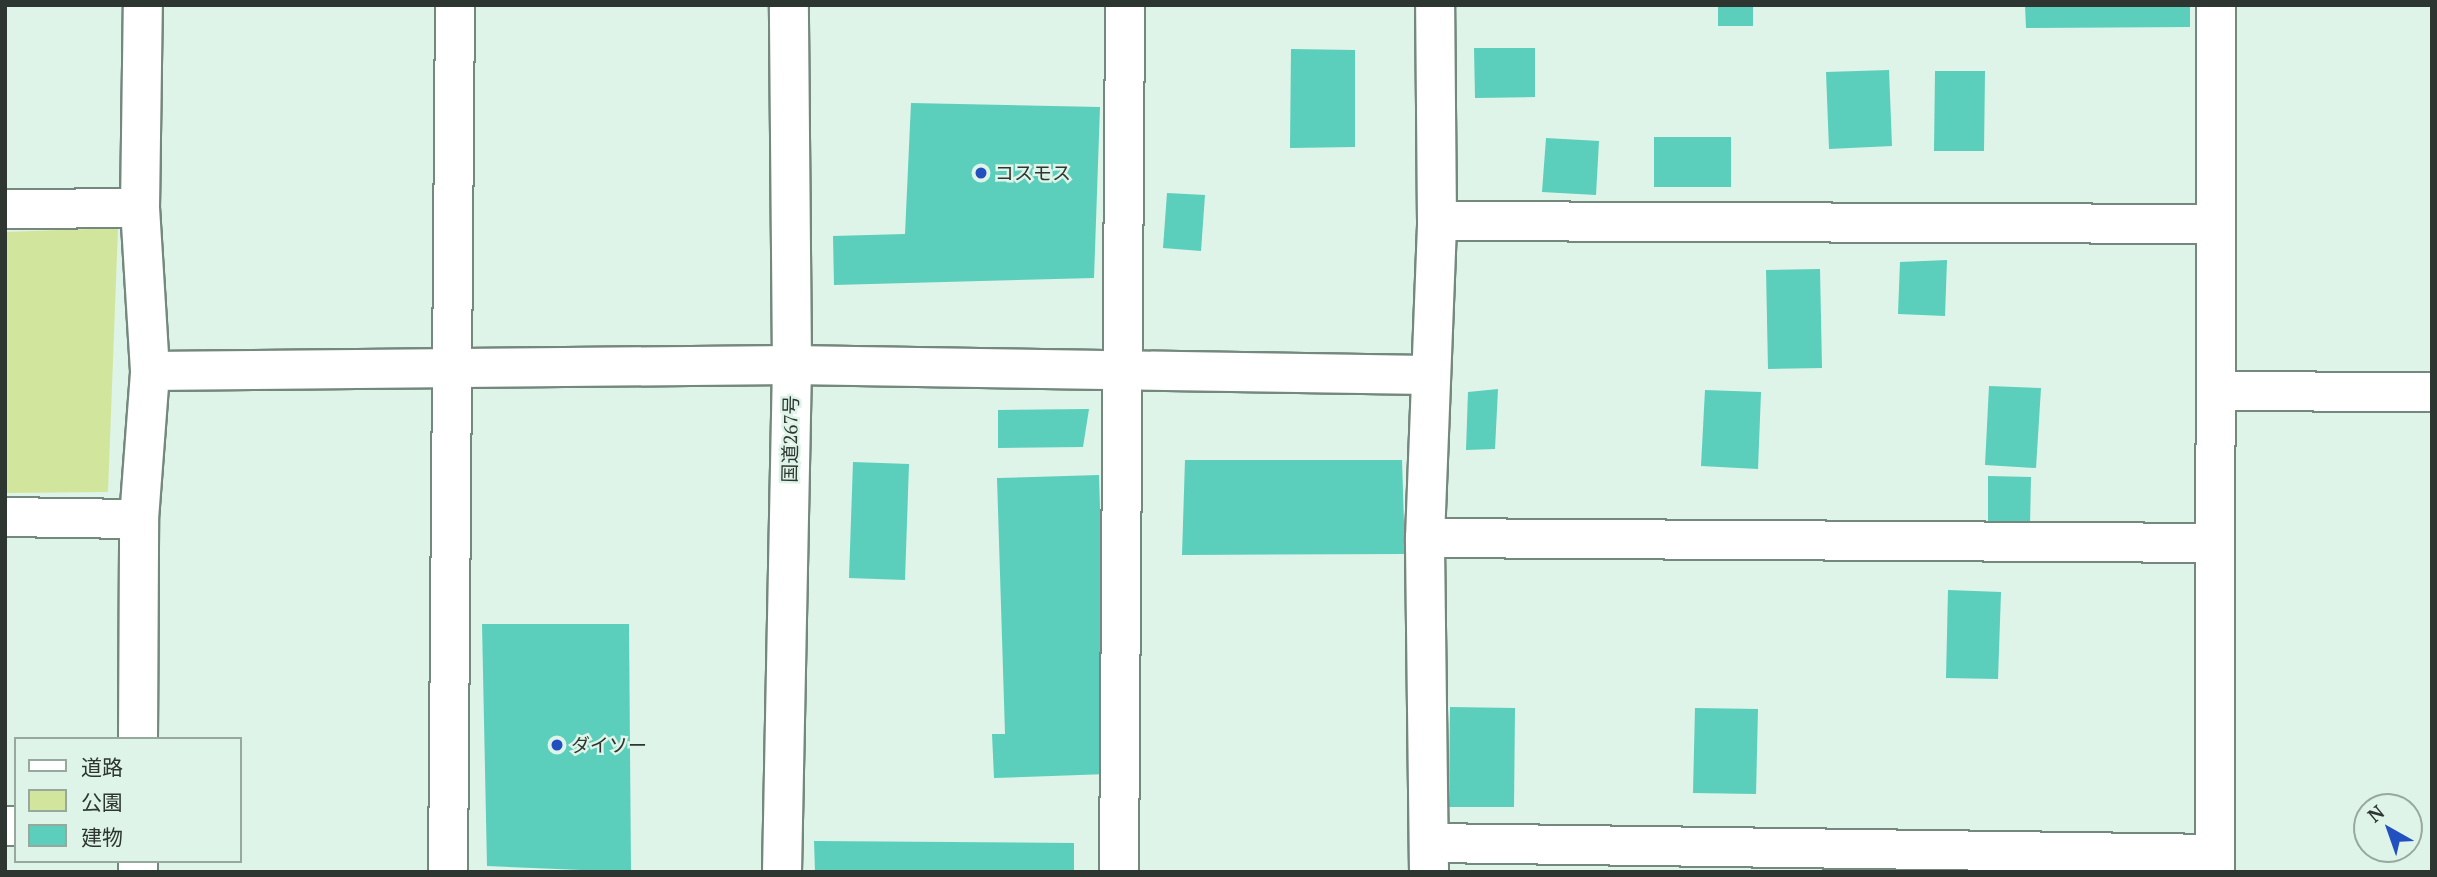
<!DOCTYPE html>
<html>
<head>
<meta charset="utf-8">
<style>
  body { margin:0 }
  #map { position:relative; width:2437px; height:877px; overflow:hidden; background:#def4e8; font-family:"PT Serif","Noto Sans JP",serif }
  div>[style] { position:absolute }
  [style*='--x'] { left:calc(var(--x)*1px); top:calc(var(--y)*1px); width:calc(var(--w)*1px); rotate:calc(var(--a)*1deg) }
  .green>* { inset:0; background:#d2e59c }
  .building>* { inset:0; background:#5ccebc }
  .roads { filter:drop-shadow(2px 0 #74887d) drop-shadow(-2px 0 #74887d) drop-shadow(0 2px #74887d) drop-shadow(0 -2px #74887d) }
  .minor>* { height:38px; margin:-19px; padding:0 19px; transform-origin:19px; border-radius:19px; background:#fff }
  .highway>* { height:38px; margin:-19px; padding:0 19px; transform-origin:19px; border-radius:19px; background:#fff }
  .dots>* { width:19px; height:19px; translate:-50% -50%; box-sizing:border-box; border:4px solid #def4e8; border-radius:50% }
  span { translate:-50% -50%; white-space:nowrap; text-align:center; line-height:1.15; -webkit-text-stroke:5px #def4e8; paint-order:stroke }
  .poi-label { font-size:19px; color:#2d3631 }
  .left { translate:0 -50%; text-align:left }
  .street-label { font-size:19px; color:#2d3631 }
  .frame { position:absolute; inset:0; border:7px solid #2d3631; pointer-events:none }
  .legend { position:absolute; left:14px; top:737px; width:228px; height:126px; box-sizing:border-box; background:#def4e8; border:2px solid #97a89f; margin:0; padding:9px 12px; list-style:none; font-size:21px; color:#2d3631 }
  .legend li { display:flex; align-items:center; gap:14px; height:35px }
  .legend b { width:35px; border:2px solid #97a89f }
  .north { position:absolute; left:2353px; top:793px; width:70px; height:70px; box-sizing:border-box; background:#def4e8; border:2px solid #97a89f; border-radius:50%; rotate:320deg; font-size:19px; font-weight:700; line-height:28px; text-align:center; color:#2d3631 }
  .north::after { content:''; display:block; margin:auto; width:24px; height:32px; background:#2250be; clip-path:polygon(50% 0,100% 100%,50% 72%,0 100%) }
</style>
</head>
<body>
<div id="map">
  <div class="green">
    <div style="clip-path:polygon(118px 228px,108px 492px,5px 493px,5px 232px)"></div>
  </div>
  <div class="building">
    <div style="clip-path:polygon(1718px 5px,1753px 5px,1753px 26px,1718px 26px)"></div>
    <div style="clip-path:polygon(2025px 5px,2190px 5px,2190px 27px,2026px 28px)"></div>
    <div style="clip-path:polygon(1474px 48px,1535px 48px,1535px 97px,1475px 98px)"></div>
    <div style="clip-path:polygon(1291px 49px,1355px 50px,1355px 147px,1290px 148px)"></div>
    <div style="clip-path:polygon(1889px 70px,1892px 146px,1829px 149px,1826px 72px)"></div>
    <div style="clip-path:polygon(1935px 71px,1985px 71px,1984px 151px,1934px 151px)"></div>
    <div style="clip-path:polygon(911px 103px,1100px 107px,1094px 278px,834px 285px,833px 236px,905px 234px)"></div>
    <div style="clip-path:polygon(1654px 137px,1731px 137px,1731px 187px,1654px 187px)"></div>
    <div style="clip-path:polygon(1546px 138px,1599px 141px,1596px 195px,1542px 192px)"></div>
    <div style="clip-path:polygon(1167px 193px,1205px 195px,1201px 251px,1163px 248px)"></div>
    <div style="clip-path:polygon(1947px 260px,1945px 316px,1898px 314px,1900px 262px)"></div>
    <div style="clip-path:polygon(1820px 269px,1822px 368px,1768px 369px,1766px 270px)"></div>
    <div style="clip-path:polygon(1989px 386px,2041px 388px,2036px 468px,1985px 465px)"></div>
    <div style="clip-path:polygon(1498px 389px,1495px 449px,1466px 450px,1468px 392px)"></div>
    <div style="clip-path:polygon(1705px 390px,1761px 392px,1758px 469px,1701px 466px)"></div>
    <div style="clip-path:polygon(1089px 409px,1083px 447px,998px 448px,998px 410px)"></div>
    <div style="clip-path:polygon(1185px 460px,1402px 460px,1405px 554px,1182px 555px)"></div>
    <div style="clip-path:polygon(853px 462px,909px 464px,905px 580px,849px 578px)"></div>
    <div style="clip-path:polygon(1099px 475px,1108px 774px,994px 778px,992px 734px,1005px 734px,997px 478px)"></div>
    <div style="clip-path:polygon(1988px 476px,2031px 477px,2030px 526px,1988px 526px)"></div>
    <div style="clip-path:polygon(1948px 590px,2001px 592px,1998px 679px,1946px 678px)"></div>
    <div style="clip-path:polygon(482px 624px,629px 624px,631px 872px,487px 866px)"></div>
    <div style="clip-path:polygon(1450px 707px,1515px 708px,1514px 807px,1449px 807px)"></div>
    <div style="clip-path:polygon(1695px 708px,1758px 709px,1756px 794px,1693px 793px)"></div>
    <div style="clip-path:polygon(814px 841px,1074px 843px,1074px 872px,815px 872px)"></div>
  </div>
  <div class="roads">
    <div class="minor">
      <div style="--x:5;--y:209;--w:135;--a:-0.4"></div>
      <div style="--x:1437;--y:221;--w:776;--a:0.22"></div>
      <div style="--x:150;--y:371;--w:642;--a:-0.54"></div>
      <div style="--x:792;--y:365;--w:636;--a:0.9"></div>
      <div style="--x:2218;--y:391;--w:214;--a:0.3"></div>
      <div style="--x:5;--y:517;--w:134;--a:0.9"></div>
      <div style="--x:1425;--y:538;--w:786;--a:0.36"></div>
      <div style="--x:138;--y:739;--w:220;--a:-89.7"></div>
      <div style="--x:139;--y:519;--w:148;--a:-85.7"></div>
      <div style="--x:150;--y:371;--w:163;--a:-93.5"></div>
      <div style="--x:140;--y:208;--w:203;--a:-89.2"></div>
      <div style="--x:5;--y:826;--w:11;--a:0"></div>
      <div style="--x:1430;--y:843;--w:785;--a:0.8"></div>
      <div style="--x:138;--y:872;--w:11;--a:-90"></div>
      <div style="--x:448;--y:872;--w:867;--a:-89.54"></div>
      <div style="--x:1119;--y:872;--w:867;--a:-89.6"></div>
      <div style="--x:1429;--y:872;--w:334;--a:-90.7"></div>
      <div style="--x:1425;--y:538;--w:317;--a:-87.8"></div>
      <div style="--x:1437;--y:221;--w:216;--a:-90.5"></div>
      <div style="--x:2215;--y:872;--w:867;--a:-89.93"></div>
    </div>
    <div class="highway">
      <div style="--x:782;--y:872;--w:507;--a:-88.87"></div>
      <div style="--x:792;--y:365;--w:360;--a:-90.5"></div>
    </div>
  </div>
  <div class="dots">
    <div style="left:981px;top:173px;background:#2250be"></div>
    <div style="left:557px;top:745px;background:#2250be"></div>
  </div>
  <div class="poi-label">
    <span class="left" style="left:995px;top:173px">コスモス</span>
    <span class="left" style="left:571px;top:745px">ダイソー</span>
  </div>
  <div class="street-label">
    <span style="left:790px;top:439px;rotate:-89deg">国道267号</span>
  </div>
  <div class="frame"></div>
  <ul class="legend">
  <li><b style="height:9px;background:#fff"></b>道路</li>
  <li><b style="height:19px;background:#d2e59c"></b>公園</li>
  <li><b style="height:19px;background:#5ccebc"></b>建物</li>
  </ul>
  <div class="north">N</div>
</div>
</body>
</html>
